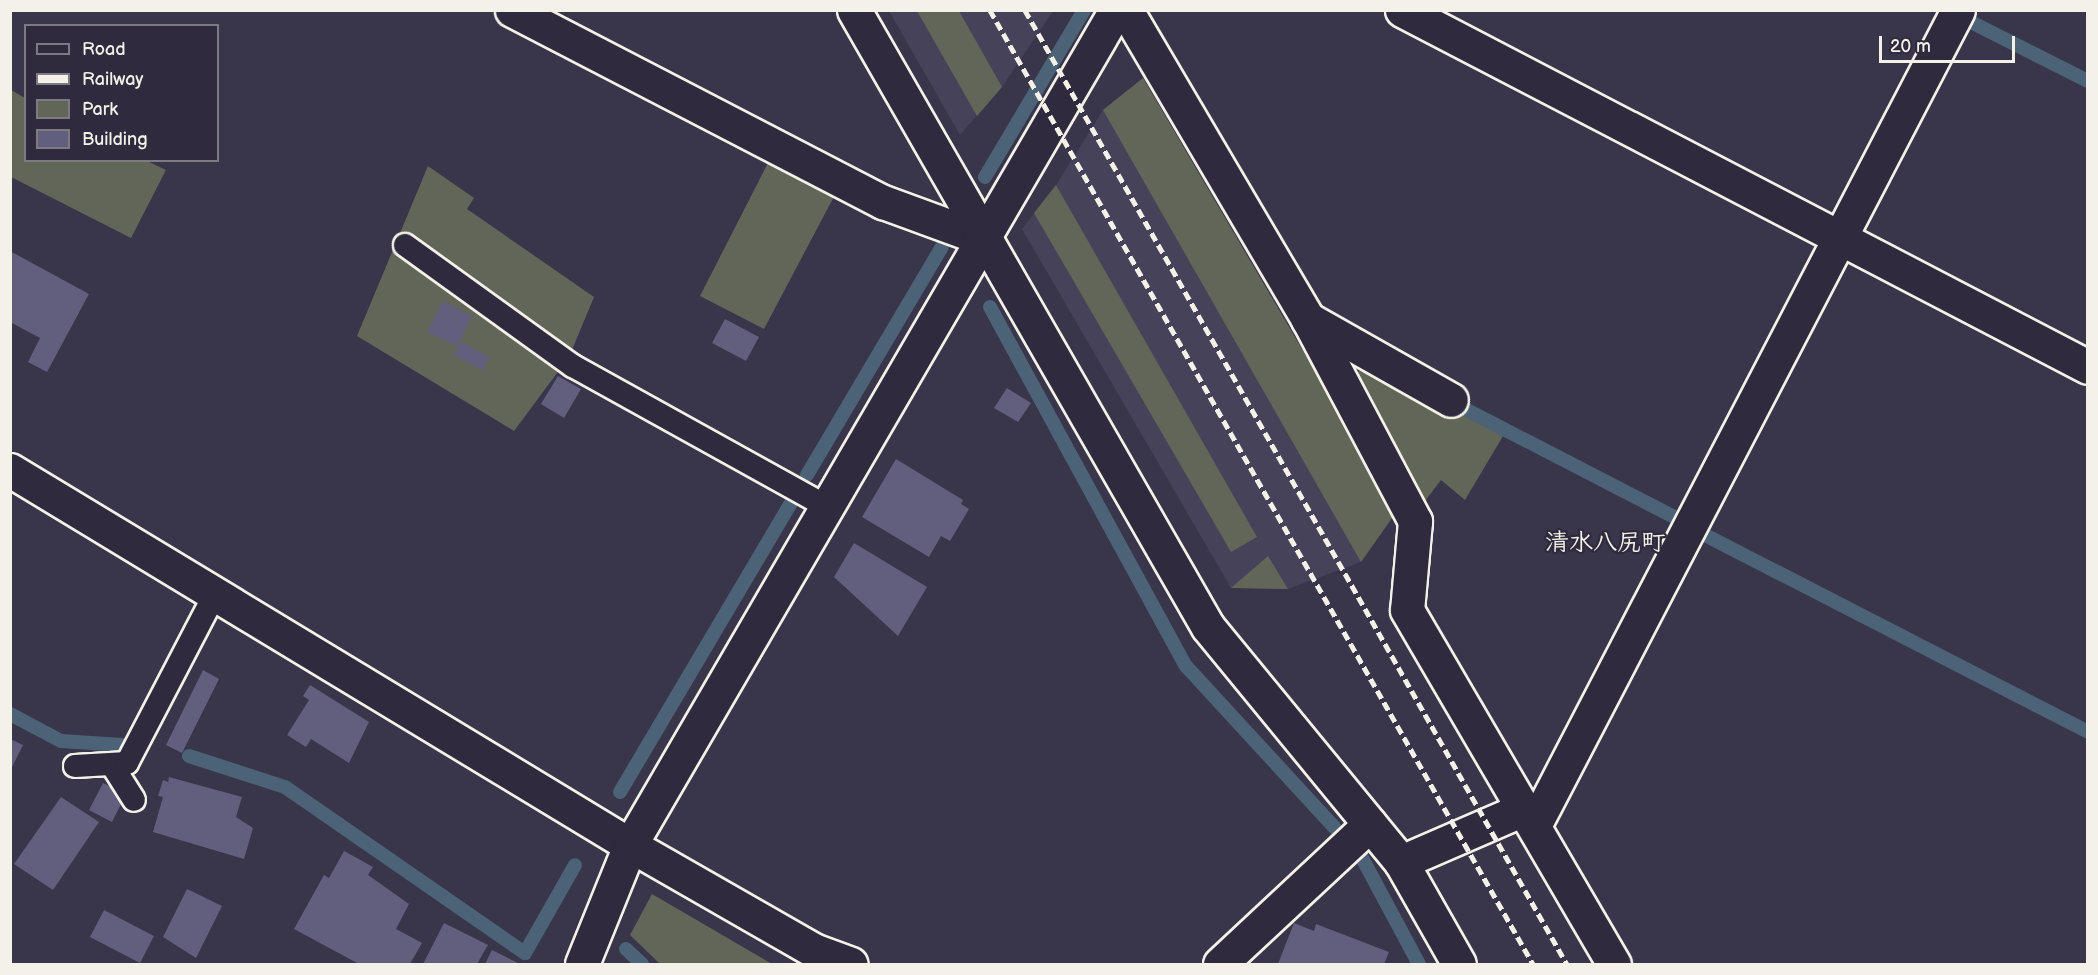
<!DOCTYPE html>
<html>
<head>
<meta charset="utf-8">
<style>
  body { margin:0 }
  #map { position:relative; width:2098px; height:975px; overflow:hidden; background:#39354a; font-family:"Balsamiq Sans","Klee One",sans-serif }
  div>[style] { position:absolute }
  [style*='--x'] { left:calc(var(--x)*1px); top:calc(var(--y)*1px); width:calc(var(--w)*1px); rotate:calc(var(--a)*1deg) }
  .built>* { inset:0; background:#454259 }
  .green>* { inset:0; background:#626659 }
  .stream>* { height:14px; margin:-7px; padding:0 7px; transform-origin:7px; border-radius:7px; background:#4c6277 }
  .building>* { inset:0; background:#615f7d }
  .roads { filter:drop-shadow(2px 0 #f4f1e8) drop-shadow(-2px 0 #f4f1e8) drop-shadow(0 2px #f4f1e8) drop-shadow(0 -2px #f4f1e8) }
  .lane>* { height:22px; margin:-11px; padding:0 11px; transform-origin:11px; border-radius:11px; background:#2f2a3d }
  .street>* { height:33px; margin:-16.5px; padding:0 16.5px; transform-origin:16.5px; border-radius:16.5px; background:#2f2a3d }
  .secondary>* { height:33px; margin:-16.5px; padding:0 16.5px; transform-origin:16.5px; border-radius:16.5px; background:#2f2a3d }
  .rail>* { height:4.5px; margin-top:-2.25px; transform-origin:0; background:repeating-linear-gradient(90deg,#f4f1e8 0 9px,transparent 0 13.5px) }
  span { translate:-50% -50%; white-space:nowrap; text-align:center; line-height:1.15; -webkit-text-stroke:4.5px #2f2a3d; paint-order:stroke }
  .quarter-label { font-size:24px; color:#f4f1e8; font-weight:700 }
  .frame { position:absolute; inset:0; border:12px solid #f4f1e8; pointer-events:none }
  .legend { position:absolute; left:24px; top:24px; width:195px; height:138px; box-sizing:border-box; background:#2f2a3d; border:2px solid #7e7a81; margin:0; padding:8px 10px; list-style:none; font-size:18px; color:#f4f1e8 }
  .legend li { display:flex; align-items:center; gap:12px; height:30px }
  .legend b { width:30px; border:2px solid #7e7a81 }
  .scale { position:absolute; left:1879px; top:36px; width:136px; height:27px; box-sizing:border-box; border:3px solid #f4f1e8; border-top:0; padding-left:8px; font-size:18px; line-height:21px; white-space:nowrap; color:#f4f1e8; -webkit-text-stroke:4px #2f2a3d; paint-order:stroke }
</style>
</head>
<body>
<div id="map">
  <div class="built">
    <div style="clip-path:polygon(889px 11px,1053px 11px,1002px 87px,960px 135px)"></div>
    <div style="clip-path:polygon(1143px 78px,1397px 511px,1361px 562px,1288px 589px,1231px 588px,1022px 229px,1056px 185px,1103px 110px)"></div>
  </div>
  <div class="green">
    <div style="clip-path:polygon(917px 11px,959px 11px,1002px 87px,977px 116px)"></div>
    <div style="clip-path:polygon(1143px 78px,1397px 511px,1361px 562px,1103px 110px)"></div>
    <div style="clip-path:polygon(11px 90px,25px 98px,26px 160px,147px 161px,166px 170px,131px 238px,11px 177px)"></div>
    <div style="clip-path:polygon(772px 155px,838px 189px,764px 329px,700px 296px)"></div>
    <div style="clip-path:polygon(428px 166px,474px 198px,467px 209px,594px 297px,569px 357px,514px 431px,357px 336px)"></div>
    <div style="clip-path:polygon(1056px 185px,1257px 537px,1231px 552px,1034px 213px)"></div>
    <div style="clip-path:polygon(1362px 367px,1450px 418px,1456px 410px,1503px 436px,1465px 500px,1441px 480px,1422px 505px,1355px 377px)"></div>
    <div style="clip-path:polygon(1268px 556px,1288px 589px,1231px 588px)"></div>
    <div style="clip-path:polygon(652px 894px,772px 964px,660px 964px,630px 935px)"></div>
  </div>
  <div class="stream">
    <div style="--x:1971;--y:22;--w:131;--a:26.8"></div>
    <div style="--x:985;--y:177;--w:194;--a:-59.3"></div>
    <div style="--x:990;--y:307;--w:409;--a:61.4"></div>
    <div style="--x:1186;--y:666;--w:219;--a:47.4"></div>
    <div style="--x:1463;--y:408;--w:240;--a:27.3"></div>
    <div style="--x:807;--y:475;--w:265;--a:-59.4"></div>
    <div style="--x:1707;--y:536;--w:428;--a:27.2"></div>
    <div style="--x:10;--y:714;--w:58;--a:27.9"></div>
    <div style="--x:61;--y:741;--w:61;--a:3.8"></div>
    <div style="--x:189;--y:756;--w:101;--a:17.9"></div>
    <div style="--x:285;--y:787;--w:292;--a:34.7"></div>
    <div style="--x:525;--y:953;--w:101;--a:-60.4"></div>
    <div style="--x:620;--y:792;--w:336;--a:-59.4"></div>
    <div style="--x:1361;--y:856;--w:123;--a:61.8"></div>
    <div style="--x:626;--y:949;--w:22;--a:43"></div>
  </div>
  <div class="building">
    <div style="clip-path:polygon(10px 251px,89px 294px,47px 372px,28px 362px,40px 338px,10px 322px)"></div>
    <div style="clip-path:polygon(443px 301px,472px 316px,457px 346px,427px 332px)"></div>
    <div style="clip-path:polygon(725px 319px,759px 337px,746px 361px,712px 343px)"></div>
    <div style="clip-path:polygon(461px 342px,489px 357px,483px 370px,453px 355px)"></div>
    <div style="clip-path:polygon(558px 376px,581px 389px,564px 418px,541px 404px)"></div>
    <div style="clip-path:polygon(1007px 388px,1031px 403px,1018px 422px,994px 408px)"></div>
    <div style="clip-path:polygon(896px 459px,963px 500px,961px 504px,969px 509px,950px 541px,941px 536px,929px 557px,862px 517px)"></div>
    <div style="clip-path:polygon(854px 543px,927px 587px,898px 636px,834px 577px)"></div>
    <div style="clip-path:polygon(203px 670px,219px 679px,182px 753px,166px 745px)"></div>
    <div style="clip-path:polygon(310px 685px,369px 722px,349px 763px,311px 739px,306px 747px,287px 735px,309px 700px,303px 696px)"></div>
    <div style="clip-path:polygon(10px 739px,23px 745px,10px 771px)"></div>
    <div style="clip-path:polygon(169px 777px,242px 797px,236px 817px,253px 828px,244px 859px,153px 832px,163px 797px,158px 796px,163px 780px,168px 782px)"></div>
    <div style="clip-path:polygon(103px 783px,126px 794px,112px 822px,89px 810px)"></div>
    <div style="clip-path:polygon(61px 797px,99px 822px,53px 890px,14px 864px)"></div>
    <div style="clip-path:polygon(344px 851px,373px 867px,368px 875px,409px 904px,396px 929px,422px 943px,410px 964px,359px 964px,294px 929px,324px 875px,329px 878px)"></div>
    <div style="clip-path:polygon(187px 889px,222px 906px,196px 958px,163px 937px)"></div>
    <div style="clip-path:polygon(104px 910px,154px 936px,140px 963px,90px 937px)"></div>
    <div style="clip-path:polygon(444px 923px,488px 945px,477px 964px,423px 964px)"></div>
    <div style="clip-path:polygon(1294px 923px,1314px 931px,1316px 924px,1389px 952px,1384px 964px,1278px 964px)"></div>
    <div style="clip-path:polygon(492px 950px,520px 964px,485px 964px)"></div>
  </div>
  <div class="roads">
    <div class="lane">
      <div style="--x:405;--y:245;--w:207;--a:35.8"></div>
      <div style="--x:573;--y:366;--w:291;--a:29"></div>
      <div style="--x:112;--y:765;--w:41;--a:57.8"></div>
      <div style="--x:75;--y:766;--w:52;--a:-3.3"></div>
      <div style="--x:127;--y:763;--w:191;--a:-62.5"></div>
    </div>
    <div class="street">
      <div style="--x:512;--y:10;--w:418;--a:27.4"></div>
      <div style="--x:883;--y:202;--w:108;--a:20.1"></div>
      <div style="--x:1126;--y:10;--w:359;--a:59.5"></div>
      <div style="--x:1308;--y:319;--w:229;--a:62.1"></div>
      <div style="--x:1415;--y:521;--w:89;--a:95.1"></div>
      <div style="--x:1407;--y:610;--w:410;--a:59.7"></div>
      <div style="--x:1402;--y:10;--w:773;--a:27.49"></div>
      <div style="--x:1308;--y:319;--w:164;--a:29.5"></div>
      <div style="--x:10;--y:470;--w:725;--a:31.17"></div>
      <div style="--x:630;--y:845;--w:211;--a:29.8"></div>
      <div style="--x:813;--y:950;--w:40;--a:20.2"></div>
      <div style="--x:1535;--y:824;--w:917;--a:-62.54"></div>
      <div style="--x:1401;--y:862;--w:136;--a:-23.4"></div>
      <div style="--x:582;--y:964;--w:128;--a:-68"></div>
      <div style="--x:630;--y:845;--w:966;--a:-59.8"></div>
      <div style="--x:1220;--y:964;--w:205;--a:-43"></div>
    </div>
    <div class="secondary">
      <div style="--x:854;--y:10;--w:711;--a:60.16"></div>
      <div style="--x:1208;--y:627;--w:304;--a:50.6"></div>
      <div style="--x:1401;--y:862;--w:117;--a:60.4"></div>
    </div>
  </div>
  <div class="rail">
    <div style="--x:990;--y:10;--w:1098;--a:60.35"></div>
    <div style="--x:1025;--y:10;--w:1097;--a:60.4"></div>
  </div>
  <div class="quarter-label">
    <span style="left:1605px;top:543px">清水八尻町</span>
  </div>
  <div class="frame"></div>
  <ul class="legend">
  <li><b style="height:8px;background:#2f2a3d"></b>Road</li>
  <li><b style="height:8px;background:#f4f1e8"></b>Railway</li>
  <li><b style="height:16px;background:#626659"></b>Park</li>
  <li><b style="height:16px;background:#615f7d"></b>Building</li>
  </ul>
  <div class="scale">20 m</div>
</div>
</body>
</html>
